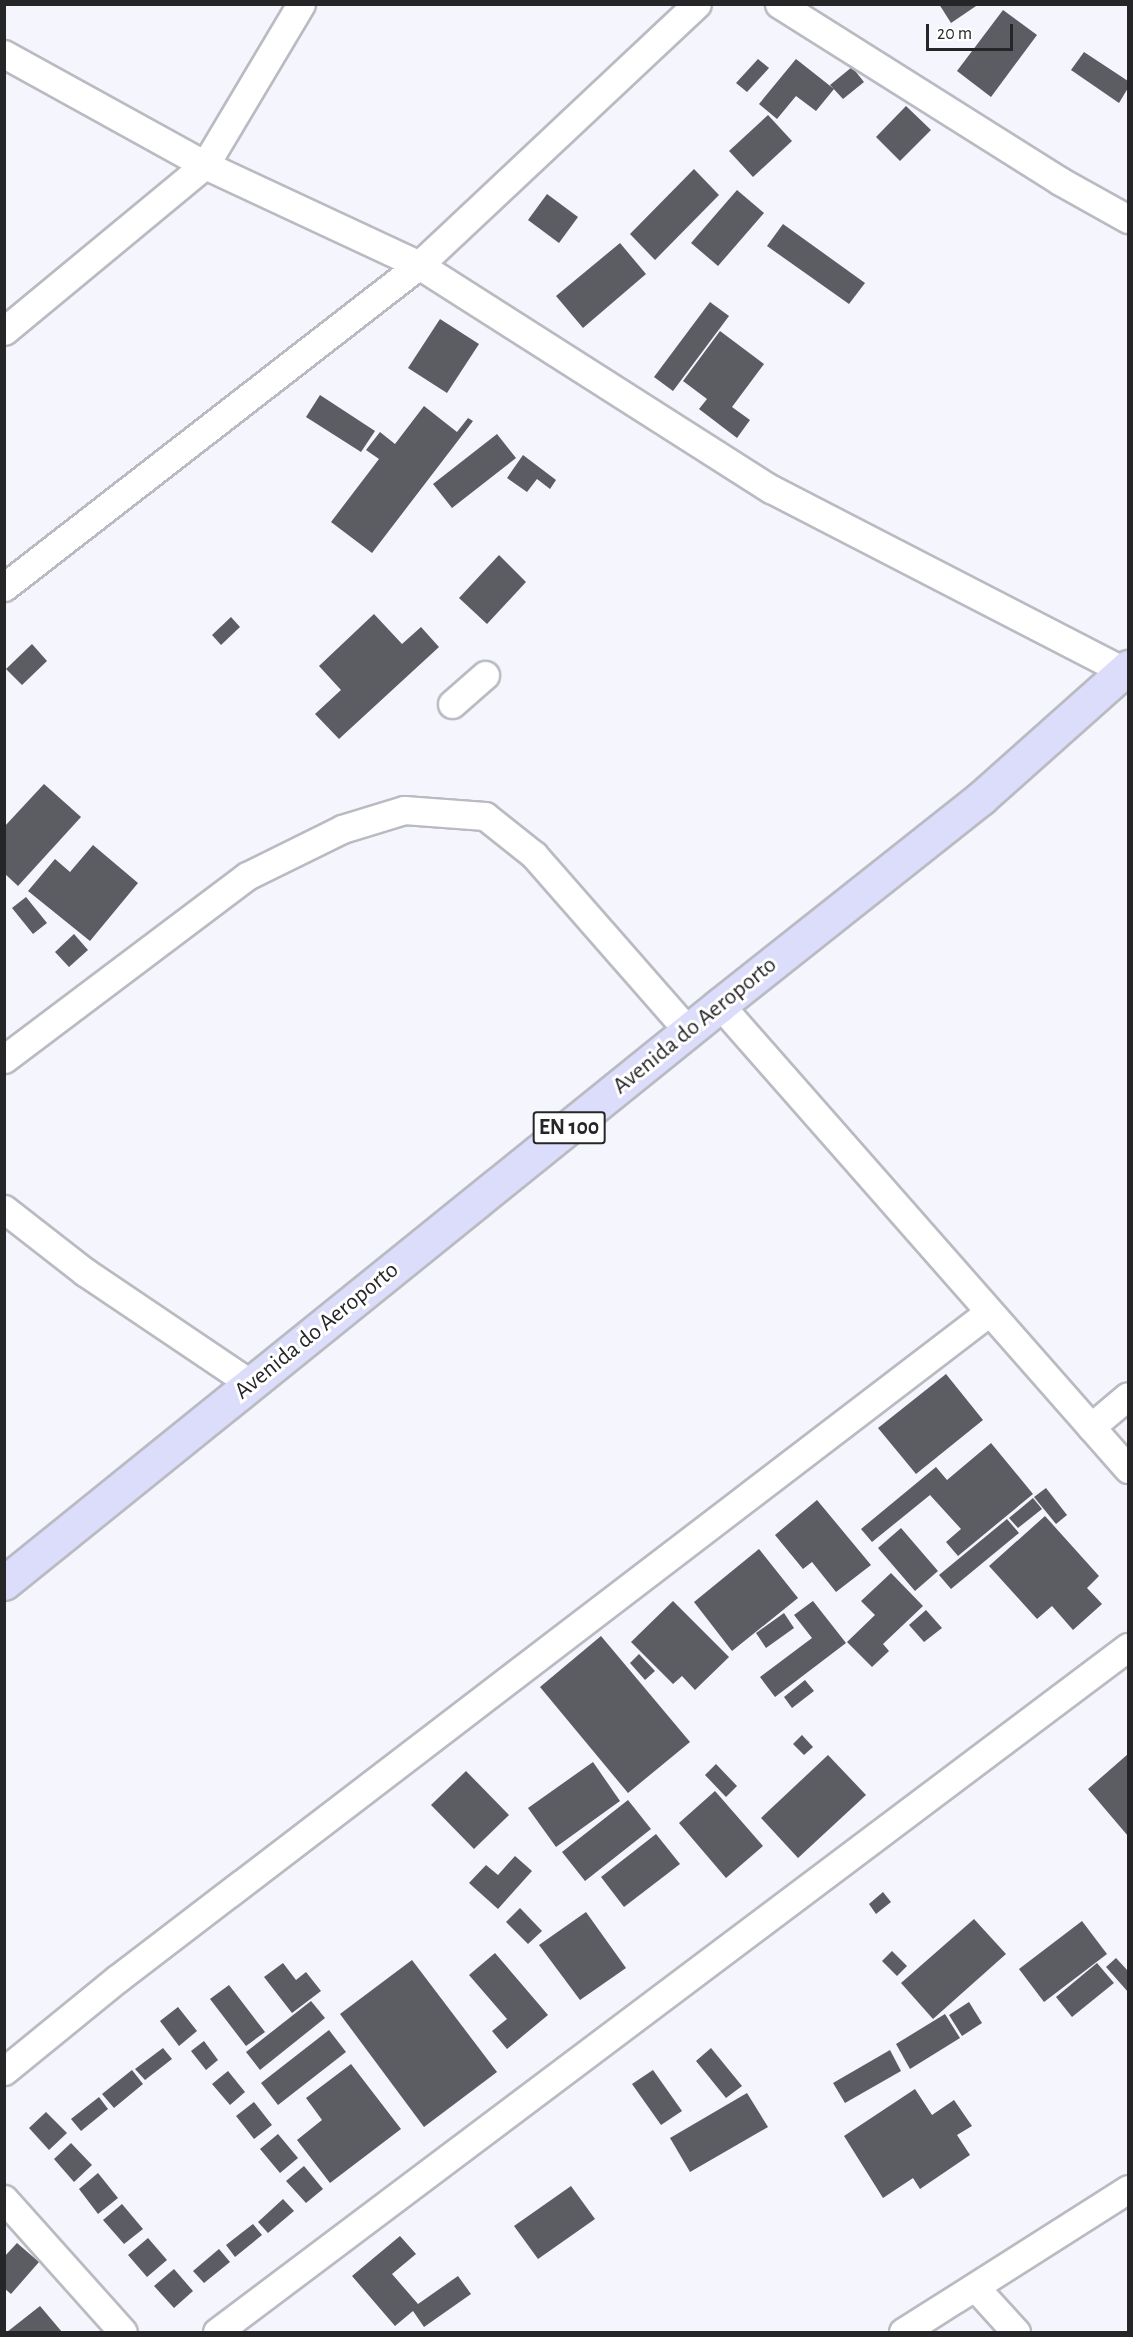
<!DOCTYPE html>
<html>
<head>
<meta charset="utf-8">
<style>
  body { margin:0 }
  #map { position:relative; width:1133px; height:2337px; overflow:hidden; background:#f5f5fe; font-family:"Alegreya Sans",sans-serif }
  div>[style] { position:absolute }
  [style*='--x'] { left:calc(var(--x)*1px); top:calc(var(--y)*1px); width:calc(var(--w)*1px); rotate:calc(var(--a)*1deg) }
  .building>* { inset:0; background:#5c5c63 }
  .roads { filter:drop-shadow(2px 0 #babbc2) drop-shadow(-2px 0 #babbc2) drop-shadow(0 2px #babbc2) drop-shadow(0 -2px #babbc2) }
  .street>* { height:27px; margin:-13.5px; padding:0 13.5px; transform-origin:13.5px; border-radius:13.5px; background:#fff }
  .primary>* { height:33px; margin:-16.5px; padding:0 16.5px; transform-origin:16.5px; border-radius:16.5px; background:#dcdcfb }
  span { translate:-50% -50%; white-space:nowrap; text-align:center; line-height:1.15; -webkit-text-stroke:6px #fff; paint-order:stroke }
  .shield-label span { padding:2px 4px; background:#fff; border:2px solid; border-radius:4px; -webkit-text-stroke-width:0 }
  .shield-label { font-size:22px; color:#262629; font-weight:700 }
  .street-label { font-size:24px; color:#262629 }
  .frame { position:absolute; inset:0; border:6px solid #262629; pointer-events:none }
  .scale { position:absolute; left:926px; top:24px; width:87px; height:27px; box-sizing:border-box; border:3px solid #262629; border-top:0; padding-left:8px; font-size:18px; line-height:21px; white-space:nowrap; color:#262629; -webkit-text-stroke:4px #fff; paint-order:stroke }
</style>
</head>
<body>
<div id="map">
  <div class="building">
    <div style="clip-path:polygon(939px 4px,979px 4px,951px 23px)"></div>
    <div style="clip-path:polygon(1003px 10px,1037px 35px,991px 97px,957px 71px)"></div>
    <div style="clip-path:polygon(1084px 52px,1128px 81px,1128px 88px,1119px 103px,1071px 70px)"></div>
    <div style="clip-path:polygon(758px 59px,769px 68px,747px 92px,736px 83px)"></div>
    <div style="clip-path:polygon(796px 59px,834px 89px,816px 111px,796px 96px,777px 119px,759px 104px)"></div>
    <div style="clip-path:polygon(852px 67px,864px 82px,843px 99px,830px 85px)"></div>
    <div style="clip-path:polygon(906px 106px,931px 130px,900px 161px,876px 137px)"></div>
    <div style="clip-path:polygon(768px 115px,792px 141px,753px 177px,729px 151px)"></div>
    <div style="clip-path:polygon(694px 169px,719px 195px,655px 260px,630px 234px)"></div>
    <div style="clip-path:polygon(737px 190px,764px 213px,718px 266px,691px 243px)"></div>
    <div style="clip-path:polygon(547px 194px,578px 217px,559px 243px,528px 220px)"></div>
    <div style="clip-path:polygon(783px 224px,865px 283px,849px 304px,767px 246px)"></div>
    <div style="clip-path:polygon(620px 243px,646px 274px,583px 328px,556px 296px)"></div>
    <div style="clip-path:polygon(710px 302px,729px 316px,673px 391px,654px 377px)"></div>
    <div style="clip-path:polygon(440px 319px,479px 344px,447px 393px,408px 368px)"></div>
    <div style="clip-path:polygon(720px 331px,764px 364px,732px 407px,750px 420px,737px 438px,699px 409px,707px 399px,683px 381px)"></div>
    <div style="clip-path:polygon(320px 395px,375px 431px,361px 452px,306px 417px)"></div>
    <div style="clip-path:polygon(424px 406px,457px 432px,468px 418px,473px 421px,372px 553px,331px 522px,379px 459px,366px 450px,380px 432px,395px 444px)"></div>
    <div style="clip-path:polygon(497px 434px,516px 458px,452px 508px,433px 484px)"></div>
    <div style="clip-path:polygon(523px 455px,556px 480px,550px 489px,537px 479px,527px 492px,507px 478px)"></div>
    <div style="clip-path:polygon(499px 555px,526px 582px,487px 624px,459px 598px)"></div>
    <div style="clip-path:polygon(374px 614px,402px 644px,421px 627px,439px 647px,339px 739px,315px 714px,341px 690px,319px 666px)"></div>
    <div style="clip-path:polygon(231px 617px,240px 627px,221px 645px,212px 635px)"></div>
    <div style="clip-path:polygon(32px 644px,47px 661px,22px 685px,6px 669px)"></div>
    <div style="clip-path:polygon(44px 784px,81px 817px,18px 886px,4px 873px,4px 827px)"></div>
    <div style="clip-path:polygon(93px 845px,138px 883px,90px 941px,28px 891px,55px 859px,70px 872px)"></div>
    <div style="clip-path:polygon(26px 897px,47px 923px,33px 934px,12px 908px)"></div>
    <div style="clip-path:polygon(74px 934px,88px 950px,69px 967px,55px 952px)"></div>
    <div style="clip-path:polygon(946px 1374px,983px 1420px,916px 1474px,878px 1428px)"></div>
    <div style="clip-path:polygon(991px 1443px,1033px 1494px,958px 1556px,946px 1542px,961px 1529px,930px 1495px,872px 1542px,861px 1529px,936px 1467px,947px 1480px)"></div>
    <div style="clip-path:polygon(1046px 1488px,1067px 1515px,1056px 1524px,1034px 1497px)"></div>
    <div style="clip-path:polygon(1033px 1498px,1042px 1509px,1018px 1528px,1009px 1518px)"></div>
    <div style="clip-path:polygon(817px 1500px,871px 1565px,836px 1592px,812px 1562px,803px 1569px,775px 1535px)"></div>
    <div style="clip-path:polygon(1045px 1516px,1099px 1576px,1087px 1588px,1102px 1604px,1073px 1630px,1052px 1606px,1037px 1619px,989px 1566px)"></div>
    <div style="clip-path:polygon(1007px 1519px,1019px 1533px,951px 1589px,939px 1575px)"></div>
    <div style="clip-path:polygon(901px 1528px,938px 1571px,915px 1591px,878px 1548px)"></div>
    <div style="clip-path:polygon(759px 1549px,798px 1598px,732px 1651px,694px 1602px)"></div>
    <div style="clip-path:polygon(891px 1573px,923px 1606px,883px 1644px,889px 1651px,872px 1667px,847px 1642px,875px 1615px,861px 1601px)"></div>
    <div style="clip-path:polygon(673px 1601px,729px 1657px,695px 1690px,682px 1676px,673px 1684px,631px 1642px)"></div>
    <div style="clip-path:polygon(813px 1601px,846px 1643px,775px 1697px,760px 1677px,812px 1638px,794px 1615px)"></div>
    <div style="clip-path:polygon(926px 1610px,942px 1628px,924px 1642px,909px 1625px)"></div>
    <div style="clip-path:polygon(784px 1613px,794px 1628px,766px 1648px,756px 1633px)"></div>
    <div style="clip-path:polygon(601px 1636px,690px 1742px,628px 1793px,540px 1687px)"></div>
    <div style="clip-path:polygon(639px 1654px,655px 1671px,645px 1680px,630px 1663px)"></div>
    <div style="clip-path:polygon(805px 1680px,814px 1691px,792px 1708px,784px 1697px)"></div>
    <div style="clip-path:polygon(802px 1735px,813px 1747px,804px 1755px,793px 1744px)"></div>
    <div style="clip-path:polygon(1128px 1754px,1128px 1836px,1088px 1789px)"></div>
    <div style="clip-path:polygon(828px 1755px,866px 1795px,798px 1858px,761px 1818px)"></div>
    <div style="clip-path:polygon(593px 1762px,620px 1801px,556px 1847px,528px 1808px)"></div>
    <div style="clip-path:polygon(716px 1764px,737px 1786px,726px 1797px,705px 1775px)"></div>
    <div style="clip-path:polygon(466px 1771px,509px 1815px,474px 1849px,431px 1805px)"></div>
    <div style="clip-path:polygon(715px 1791px,763px 1846px,726px 1878px,679px 1823px)"></div>
    <div style="clip-path:polygon(628px 1800px,651px 1829px,585px 1881px,562px 1852px)"></div>
    <div style="clip-path:polygon(656px 1834px,680px 1864px,624px 1907px,601px 1877px)"></div>
    <div style="clip-path:polygon(515px 1856px,532px 1871px,498px 1909px,469px 1883px,486px 1865px,498px 1875px)"></div>
    <div style="clip-path:polygon(883px 1892px,891px 1902px,876px 1914px,869px 1904px)"></div>
    <div style="clip-path:polygon(520px 1908px,542px 1931px,528px 1944px,506px 1922px)"></div>
    <div style="clip-path:polygon(586px 1912px,626px 1968px,580px 2000px,539px 1945px)"></div>
    <div style="clip-path:polygon(974px 1919px,1006px 1954px,933px 2019px,901px 1983px)"></div>
    <div style="clip-path:polygon(1082px 1921px,1107px 1954px,1044px 2002px,1019px 1969px)"></div>
    <div style="clip-path:polygon(892px 1951px,907px 1966px,897px 1976px,882px 1961px)"></div>
    <div style="clip-path:polygon(495px 1953px,548px 2015px,507px 2049px,492px 2031px,507px 2019px,469px 1975px)"></div>
    <div style="clip-path:polygon(1116px 1958px,1128px 1971px,1128px 1992px,1106px 1967px)"></div>
    <div style="clip-path:polygon(412px 1960px,497px 2072px,424px 2127px,340px 2014px)"></div>
    <div style="clip-path:polygon(283px 1963px,296px 1980px,306px 1972px,321px 1991px,292px 2013px,264px 1977px)"></div>
    <div style="clip-path:polygon(1097px 1963px,1114px 1983px,1072px 2017px,1056px 1997px)"></div>
    <div style="clip-path:polygon(229px 1985px,265px 2032px,246px 2046px,210px 1999px)"></div>
    <div style="clip-path:polygon(311px 2001px,325px 2018px,260px 2070px,246px 2052px)"></div>
    <div style="clip-path:polygon(969px 2002px,982px 2023px,962px 2036px,949px 2015px)"></div>
    <div style="clip-path:polygon(178px 2007px,197px 2031px,179px 2046px,160px 2021px)"></div>
    <div style="clip-path:polygon(945px 2014px,960px 2038px,910px 2069px,896px 2044px)"></div>
    <div style="clip-path:polygon(329px 2030px,346px 2052px,278px 2105px,261px 2083px)"></div>
    <div style="clip-path:polygon(204px 2041px,218px 2060px,206px 2070px,191px 2051px)"></div>
    <div style="clip-path:polygon(163px 2048px,172px 2059px,145px 2080px,135px 2069px)"></div>
    <div style="clip-path:polygon(711px 2048px,742px 2086px,726px 2098px,696px 2061px)"></div>
    <div style="clip-path:polygon(890px 2050px,901px 2071px,845px 2103px,833px 2083px)"></div>
    <div style="clip-path:polygon(351px 2064px,401px 2129px,330px 2183px,297px 2140px,322px 2120px,306px 2098px)"></div>
    <div style="clip-path:polygon(132px 2070px,143px 2084px,114px 2108px,102px 2094px)"></div>
    <div style="clip-path:polygon(653px 2070px,682px 2111px,661px 2125px,632px 2084px)"></div>
    <div style="clip-path:polygon(228px 2071px,245px 2092px,230px 2105px,212px 2084px)"></div>
    <div style="clip-path:polygon(915px 2089px,932px 2115px,954px 2100px,972px 2126px,957px 2135px,970px 2155px,920px 2189px,913px 2178px,883px 2198px,844px 2136px)"></div>
    <div style="clip-path:polygon(747px 2093px,768px 2127px,690px 2172px,670px 2138px)"></div>
    <div style="clip-path:polygon(99px 2097px,108px 2109px,81px 2131px,71px 2119px)"></div>
    <div style="clip-path:polygon(254px 2102px,272px 2125px,254px 2139px,236px 2116px)"></div>
    <div style="clip-path:polygon(46px 2112px,67px 2133px,49px 2150px,29px 2128px)"></div>
    <div style="clip-path:polygon(278px 2134px,298px 2158px,280px 2173px,260px 2149px)"></div>
    <div style="clip-path:polygon(71px 2143px,92px 2165px,74px 2182px,54px 2159px)"></div>
    <div style="clip-path:polygon(304px 2166px,323px 2189px,306px 2203px,286px 2181px)"></div>
    <div style="clip-path:polygon(98px 2173px,118px 2198px,98px 2214px,79px 2189px)"></div>
    <div style="clip-path:polygon(571px 2186px,595px 2219px,538px 2259px,514px 2226px)"></div>
    <div style="clip-path:polygon(283px 2199px,294px 2211px,268px 2233px,258px 2222px)"></div>
    <div style="clip-path:polygon(122px 2204px,143px 2229px,124px 2244px,103px 2220px)"></div>
    <div style="clip-path:polygon(253px 2224px,262px 2235px,235px 2257px,226px 2245px)"></div>
    <div style="clip-path:polygon(400px 2236px,416px 2254px,392px 2274px,418px 2304px,458px 2276px,471px 2294px,424px 2327px,413px 2311px,395px 2326px,352px 2276px)"></div>
    <div style="clip-path:polygon(148px 2238px,167px 2260px,147px 2277px,128px 2255px)"></div>
    <div style="clip-path:polygon(17px 2243px,39px 2262px,11px 2294px,4px 2288px,4px 2257px)"></div>
    <div style="clip-path:polygon(219px 2249px,230px 2262px,204px 2283px,193px 2271px)"></div>
    <div style="clip-path:polygon(174px 2269px,193px 2291px,174px 2308px,154px 2286px)"></div>
    <div style="clip-path:polygon(40px 2306px,62px 2332px,7px 2332px)"></div>
  </div>
  <div class="roads">
    <div class="street">
      <div style="--x:779;--y:4;--w:332;--a:32.2"></div>
      <div style="--x:1060;--y:181;--w:78;--a:29.2"></div>
      <div style="--x:4;--y:54;--w:230;--a:28.9"></div>
      <div style="--x:205;--y:165;--w:236;--a:25"></div>
      <div style="--x:419;--y:265;--w:417;--a:32.5"></div>
      <div style="--x:771;--y:489;--w:396;--a:27.3"></div>
      <div style="--x:4;--y:331;--w:261;--a:-39.6"></div>
      <div style="--x:205;--y:165;--w:187;--a:-59.2"></div>
      <div style="--x:4;--y:587;--w:525;--a:-37.81"></div>
      <div style="--x:419;--y:265;--w:381;--a:-43.2"></div>
      <div style="--x:452;--y:704;--w:44;--a:-41.3"></div>
      <div style="--x:720;--y:1005;--w:618;--a:48.67"></div>
      <div style="--x:4;--y:1059;--w:304;--a:-37"></div>
      <div style="--x:247;--y:876;--w:106;--a:-26.3"></div>
      <div style="--x:342;--y:829;--w:65;--a:-17"></div>
      <div style="--x:404;--y:810;--w:81;--a:4.2"></div>
      <div style="--x:485;--y:816;--w:63;--a:38.5"></div>
      <div style="--x:534;--y:855;--w:234;--a:48.8"></div>
      <div style="--x:4;--y:1209;--w:103;--a:37.9"></div>
      <div style="--x:85;--y:1272;--w:200;--a:34"></div>
      <div style="--x:1091;--y:1427;--w:48;--a:-40"></div>
      <div style="--x:4;--y:2071;--w:146;--a:-39.2"></div>
      <div style="--x:117;--y:1979;--w:1098;--a:-37.41"></div>
      <div style="--x:4;--y:2199;--w:178;--a:48.2"></div>
      <div style="--x:975;--y:2287;--w:61;--a:47.7"></div>
      <div style="--x:217;--y:2332;--w:1140;--a:-36.94"></div>
      <div style="--x:903;--y:2332;--w:267;--a:-32.4"></div>
    </div>
    <div class="primary">
      <div style="--x:4;--y:1583;--w:920;--a:-38.91"></div>
      <div style="--x:720;--y:1005;--w:333;--a:-38.4"></div>
      <div style="--x:981;--y:798;--w:197;--a:-41.7"></div>
    </div>
  </div>
  <div class="shield-label">
    <span style="left:569px;top:1128px">EN 100</span>
  </div>
  <div class="street-label">
    <span style="left:695px;top:1026px;rotate:-39deg">Avenida do Aeroporto</span>
    <span style="left:317px;top:1331px;rotate:-39deg">Avenida do Aeroporto</span>
  </div>
  <div class="frame"></div>
  <div class="scale">20 m</div>
</div>
</body>
</html>
